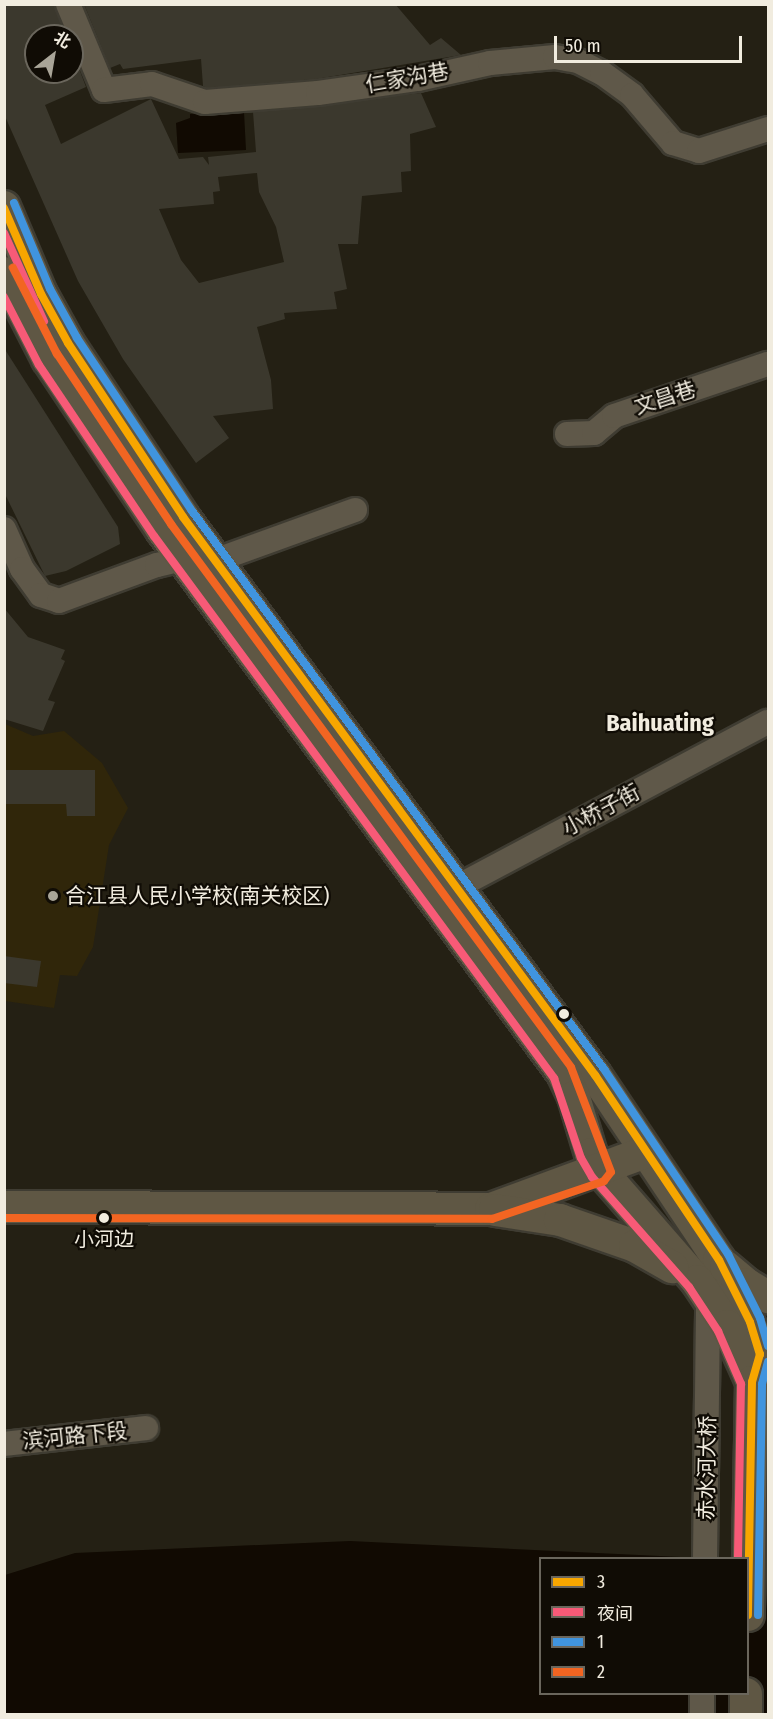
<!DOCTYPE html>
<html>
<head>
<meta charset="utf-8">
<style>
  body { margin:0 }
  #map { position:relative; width:773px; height:1719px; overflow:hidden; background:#242014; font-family:"Fira Sans Condensed","Noto Sans SC",sans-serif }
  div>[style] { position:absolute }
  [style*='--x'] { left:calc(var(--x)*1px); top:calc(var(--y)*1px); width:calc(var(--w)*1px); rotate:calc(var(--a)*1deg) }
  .built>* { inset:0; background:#30260a }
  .water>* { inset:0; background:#110a02 }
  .building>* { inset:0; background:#3b382d }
  .roads { filter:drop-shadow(2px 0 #3f3c32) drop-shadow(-2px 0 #3f3c32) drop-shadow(0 2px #3f3c32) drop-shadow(0 -2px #3f3c32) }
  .minor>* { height:24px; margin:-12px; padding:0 12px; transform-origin:12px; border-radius:12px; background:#5f5849 }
  .major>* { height:32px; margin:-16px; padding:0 16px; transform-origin:16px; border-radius:16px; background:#5f5744 }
  .bus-1>* { height:8px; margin:-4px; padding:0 4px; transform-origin:4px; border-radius:4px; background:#f7a600 }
  .bus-2>* { height:8px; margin:-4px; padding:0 4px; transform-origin:4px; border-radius:4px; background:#f75a77 }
  .bus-3>* { height:8px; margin:-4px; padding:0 4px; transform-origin:4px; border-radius:4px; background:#4094de }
  .bus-4>* { height:8px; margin:-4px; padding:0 4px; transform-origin:4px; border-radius:4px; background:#f26522 }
  .dots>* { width:16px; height:16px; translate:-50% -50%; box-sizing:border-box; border:3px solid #100c05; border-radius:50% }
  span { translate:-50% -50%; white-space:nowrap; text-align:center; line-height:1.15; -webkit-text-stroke:4.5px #100c05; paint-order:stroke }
  .bus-label { font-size:20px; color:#f1ecdf }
  .street-label { font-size:21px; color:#f1ecdf }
  .poi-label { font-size:21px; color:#f1ecdf }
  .left { translate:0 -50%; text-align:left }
  .quarter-label { font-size:24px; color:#f1ecdf; font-weight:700 }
  .frame { position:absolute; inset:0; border:6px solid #f1ecdf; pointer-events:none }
  .legend { position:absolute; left:539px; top:1557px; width:210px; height:138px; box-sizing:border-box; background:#100c05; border:2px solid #6a665c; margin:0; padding:8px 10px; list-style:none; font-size:18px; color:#f1ecdf }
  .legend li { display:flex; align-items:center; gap:12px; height:30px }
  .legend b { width:30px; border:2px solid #6a665c }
  .north { position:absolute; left:24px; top:24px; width:60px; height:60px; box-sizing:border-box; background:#100c05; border:2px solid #6a665c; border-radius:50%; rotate:31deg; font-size:16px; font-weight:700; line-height:24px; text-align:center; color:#f1ecdf }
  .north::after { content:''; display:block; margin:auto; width:21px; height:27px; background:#a9a598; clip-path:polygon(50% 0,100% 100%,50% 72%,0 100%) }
  .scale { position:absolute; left:554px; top:36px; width:188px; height:27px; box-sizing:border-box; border:3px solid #f1ecdf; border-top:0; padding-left:8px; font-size:18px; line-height:21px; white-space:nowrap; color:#f1ecdf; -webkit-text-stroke:4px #100c05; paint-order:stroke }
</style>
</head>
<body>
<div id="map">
  <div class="built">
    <div style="clip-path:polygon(5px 724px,33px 736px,64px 731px,102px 763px,128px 808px,109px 845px,93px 947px,77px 976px,60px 975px,54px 1008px,5px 1001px)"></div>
  </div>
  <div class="water">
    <div style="clip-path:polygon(244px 112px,246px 150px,178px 153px,176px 123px,190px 118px,190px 114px)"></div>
    <div style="clip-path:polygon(350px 1541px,702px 1558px,540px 1558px,540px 1694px,748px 1694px,748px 1562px,768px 1563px,768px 1714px,5px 1714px,5px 1575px,75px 1553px)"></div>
  </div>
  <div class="building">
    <div style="clip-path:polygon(evenodd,4px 4px,54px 4px,66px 36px,36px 36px,36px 72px,72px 72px,72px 50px,86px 87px,45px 105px,61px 144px,151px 99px,179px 159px,203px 157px,209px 165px,208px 157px,256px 152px,253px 112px,421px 93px,436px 127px,410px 134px,411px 171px,401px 172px,402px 192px,362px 196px,358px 244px,338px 244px,347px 289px,334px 292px,337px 309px,284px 313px,285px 319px,257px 327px,271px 380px,273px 409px,213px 416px,229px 438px,196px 463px,123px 359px,78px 281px,4px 114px,4px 4px,257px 173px,259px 192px,276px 227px,284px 262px,199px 283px,181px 260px,159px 209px,214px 204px,213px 192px,220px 191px,218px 177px,257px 173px)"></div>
    <div style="clip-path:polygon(84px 4px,395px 4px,430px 45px,441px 38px,461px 55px,316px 79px,207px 88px,203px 86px,201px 59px,123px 69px,120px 64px,110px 68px)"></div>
    <div style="clip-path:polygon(4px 348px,118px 527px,120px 544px,66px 571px,45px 576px,4px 492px)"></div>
    <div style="clip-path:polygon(4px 608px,28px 637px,65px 650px,61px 659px,65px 661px,48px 700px,55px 702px,43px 731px,4px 719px)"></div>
    <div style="clip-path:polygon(4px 770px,95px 770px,95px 816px,67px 816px,66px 804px,4px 804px)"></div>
    <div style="clip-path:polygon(4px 956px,41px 961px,37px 987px,4px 983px)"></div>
  </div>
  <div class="roads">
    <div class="minor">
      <div style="--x:68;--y:4;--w:93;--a:67.3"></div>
      <div style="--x:104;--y:90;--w:48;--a:-7.1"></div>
      <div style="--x:152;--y:84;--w:56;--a:18.8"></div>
      <div style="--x:205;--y:102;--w:113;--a:-4.6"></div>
      <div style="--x:318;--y:93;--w:101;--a:-8"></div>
      <div style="--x:418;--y:79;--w:74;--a:-12.5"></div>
      <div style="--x:490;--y:63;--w:65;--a:-5.3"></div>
      <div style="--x:555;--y:57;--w:23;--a:10"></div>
      <div style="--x:578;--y:61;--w:27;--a:27"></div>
      <div style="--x:602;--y:73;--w:37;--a:36"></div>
      <div style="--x:632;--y:95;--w:63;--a:49.5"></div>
      <div style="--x:673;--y:143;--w:27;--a:17"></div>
      <div style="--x:699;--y:151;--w:72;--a:-17.7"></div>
      <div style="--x:567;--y:434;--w:27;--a:-2"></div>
      <div style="--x:594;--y:433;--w:26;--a:-40"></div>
      <div style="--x:614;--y:416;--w:163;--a:-18.7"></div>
      <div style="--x:4;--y:529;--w:44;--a:65.8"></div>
      <div style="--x:22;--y:569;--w:32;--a:54"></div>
      <div style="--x:41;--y:595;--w:19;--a:18"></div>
      <div style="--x:59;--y:601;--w:104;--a:-20.2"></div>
      <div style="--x:157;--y:565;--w:27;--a:-13"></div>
      <div style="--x:183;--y:559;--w:31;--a:4"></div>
      <div style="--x:214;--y:561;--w:150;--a:-19.9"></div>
      <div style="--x:442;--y:895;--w:369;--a:-28"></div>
      <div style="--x:4;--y:1444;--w:143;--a:-6.4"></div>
      <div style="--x:705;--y:1558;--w:261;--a:-89.3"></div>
      <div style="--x:702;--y:1714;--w:20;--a:-90"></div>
    </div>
    <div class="major">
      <div style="--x:4;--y:207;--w:95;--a:67"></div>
      <div style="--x:41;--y:294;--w:56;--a:61.1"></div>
      <div style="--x:68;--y:343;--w:209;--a:56.5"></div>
      <div style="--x:183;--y:517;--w:694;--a:53.56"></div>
      <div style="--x:595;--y:1075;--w:223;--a:56.2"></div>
      <div style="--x:719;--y:1260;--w:94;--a:64.8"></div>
      <div style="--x:759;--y:1345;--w:25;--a:95"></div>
      <div style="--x:4;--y:273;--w:97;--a:62.9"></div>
      <div style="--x:48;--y:359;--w:206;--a:56.3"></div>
      <div style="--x:162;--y:530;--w:675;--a:53.55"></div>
      <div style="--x:563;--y:1073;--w:26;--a:65"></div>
      <div style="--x:574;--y:1097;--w:59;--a:73.4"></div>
      <div style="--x:591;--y:1154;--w:20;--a:60"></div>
      <div style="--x:601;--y:1171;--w:146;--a:48.9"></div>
      <div style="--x:697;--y:1281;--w:54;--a:56.3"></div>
      <div style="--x:727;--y:1326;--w:61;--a:65.9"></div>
      <div style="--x:752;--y:1382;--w:233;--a:91"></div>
      <div style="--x:4;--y:1207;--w:487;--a:0.2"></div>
      <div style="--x:491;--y:1209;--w:165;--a:-20.2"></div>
      <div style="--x:495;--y:1210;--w:66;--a:8.7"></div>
      <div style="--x:560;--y:1220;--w:79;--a:19.1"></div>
      <div style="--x:635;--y:1246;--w:43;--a:29.6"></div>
      <div style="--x:726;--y:1267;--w:26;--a:40"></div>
      <div style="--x:746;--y:1284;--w:26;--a:31"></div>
      <div style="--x:746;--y:1714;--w:20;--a:-90"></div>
    </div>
  </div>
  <div class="bus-1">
    <div style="--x:4;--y:208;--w:94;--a:66.7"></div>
    <div style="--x:41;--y:294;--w:56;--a:61.1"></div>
    <div style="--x:68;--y:343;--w:209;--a:56.5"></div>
    <div style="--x:183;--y:517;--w:694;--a:53.56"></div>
    <div style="--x:595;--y:1075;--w:223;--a:56.2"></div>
    <div style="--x:719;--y:1260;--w:69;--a:63.4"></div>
    <div style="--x:750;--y:1322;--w:34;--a:73"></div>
    <div style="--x:760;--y:1354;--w:29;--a:106"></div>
    <div style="--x:752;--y:1382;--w:233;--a:91"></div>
  </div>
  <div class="bus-2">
    <div style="--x:4;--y:233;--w:97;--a:65.6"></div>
    <div style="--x:4;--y:297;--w:76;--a:62.8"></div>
    <div style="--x:39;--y:365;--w:206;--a:56.1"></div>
    <div style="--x:154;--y:536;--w:674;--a:53.57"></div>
    <div style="--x:554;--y:1078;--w:84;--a:71.4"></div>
    <div style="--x:581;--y:1158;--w:22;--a:60"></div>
    <div style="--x:592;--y:1177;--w:147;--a:48.6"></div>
    <div style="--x:689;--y:1287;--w:53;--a:56.6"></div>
    <div style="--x:718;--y:1331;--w:58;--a:66.5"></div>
    <div style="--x:741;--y:1384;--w:174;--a:91"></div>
  </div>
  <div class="bus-3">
    <div style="--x:14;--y:203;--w:93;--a:67.3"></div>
    <div style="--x:50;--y:289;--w:56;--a:61.1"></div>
    <div style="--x:77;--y:338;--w:208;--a:56.4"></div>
    <div style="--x:192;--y:511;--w:694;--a:53.56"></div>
    <div style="--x:604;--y:1069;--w:223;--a:56.2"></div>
    <div style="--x:728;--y:1254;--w:72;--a:63.4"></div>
    <div style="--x:760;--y:1318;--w:29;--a:74"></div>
    <div style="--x:758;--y:1615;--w:231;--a:-89"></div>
    <div style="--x:762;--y:1384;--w:23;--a:-75"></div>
  </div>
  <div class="bus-4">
    <div style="--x:4;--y:1218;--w:488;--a:0.1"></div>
    <div style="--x:492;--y:1219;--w:118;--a:-18.7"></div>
    <div style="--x:604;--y:1181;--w:11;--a:-52"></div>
    <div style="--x:611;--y:1172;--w:112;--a:-110.9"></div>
    <div style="--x:571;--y:1067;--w:674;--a:-126.38"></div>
    <div style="--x:171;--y:524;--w:205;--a:-123.8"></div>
    <div style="--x:57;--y:354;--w:97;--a:-117.1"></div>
  </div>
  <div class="dots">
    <div style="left:53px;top:896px;background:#a9a598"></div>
    <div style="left:564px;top:1014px;background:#f1ecdf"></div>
    <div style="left:104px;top:1218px;background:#f1ecdf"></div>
  </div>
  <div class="bus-label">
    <span style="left:104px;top:1239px">小河边</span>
  </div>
  <div class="street-label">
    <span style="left:407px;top:78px;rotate:-10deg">仁家沟巷</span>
    <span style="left:665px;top:398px;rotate:-18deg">文昌巷</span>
    <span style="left:601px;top:810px;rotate:-28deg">小桥子街</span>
    <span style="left:75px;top:1436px;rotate:-6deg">滨河路下段</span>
    <span style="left:707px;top:1468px;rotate:-89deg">赤水河大桥</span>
  </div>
  <div class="poi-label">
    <span class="left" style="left:65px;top:896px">合江县人民小学校(南关校区)</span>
  </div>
  <div class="quarter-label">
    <span style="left:660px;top:724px">Baihuating</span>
  </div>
  <div class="frame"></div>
  <ul class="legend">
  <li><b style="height:8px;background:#f7a600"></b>3</li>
  <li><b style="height:8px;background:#f75a77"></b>夜间</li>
  <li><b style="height:8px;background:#4094de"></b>1</li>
  <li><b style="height:8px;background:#f26522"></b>2</li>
  </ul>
  <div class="north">北</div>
  <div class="scale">50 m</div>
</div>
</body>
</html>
